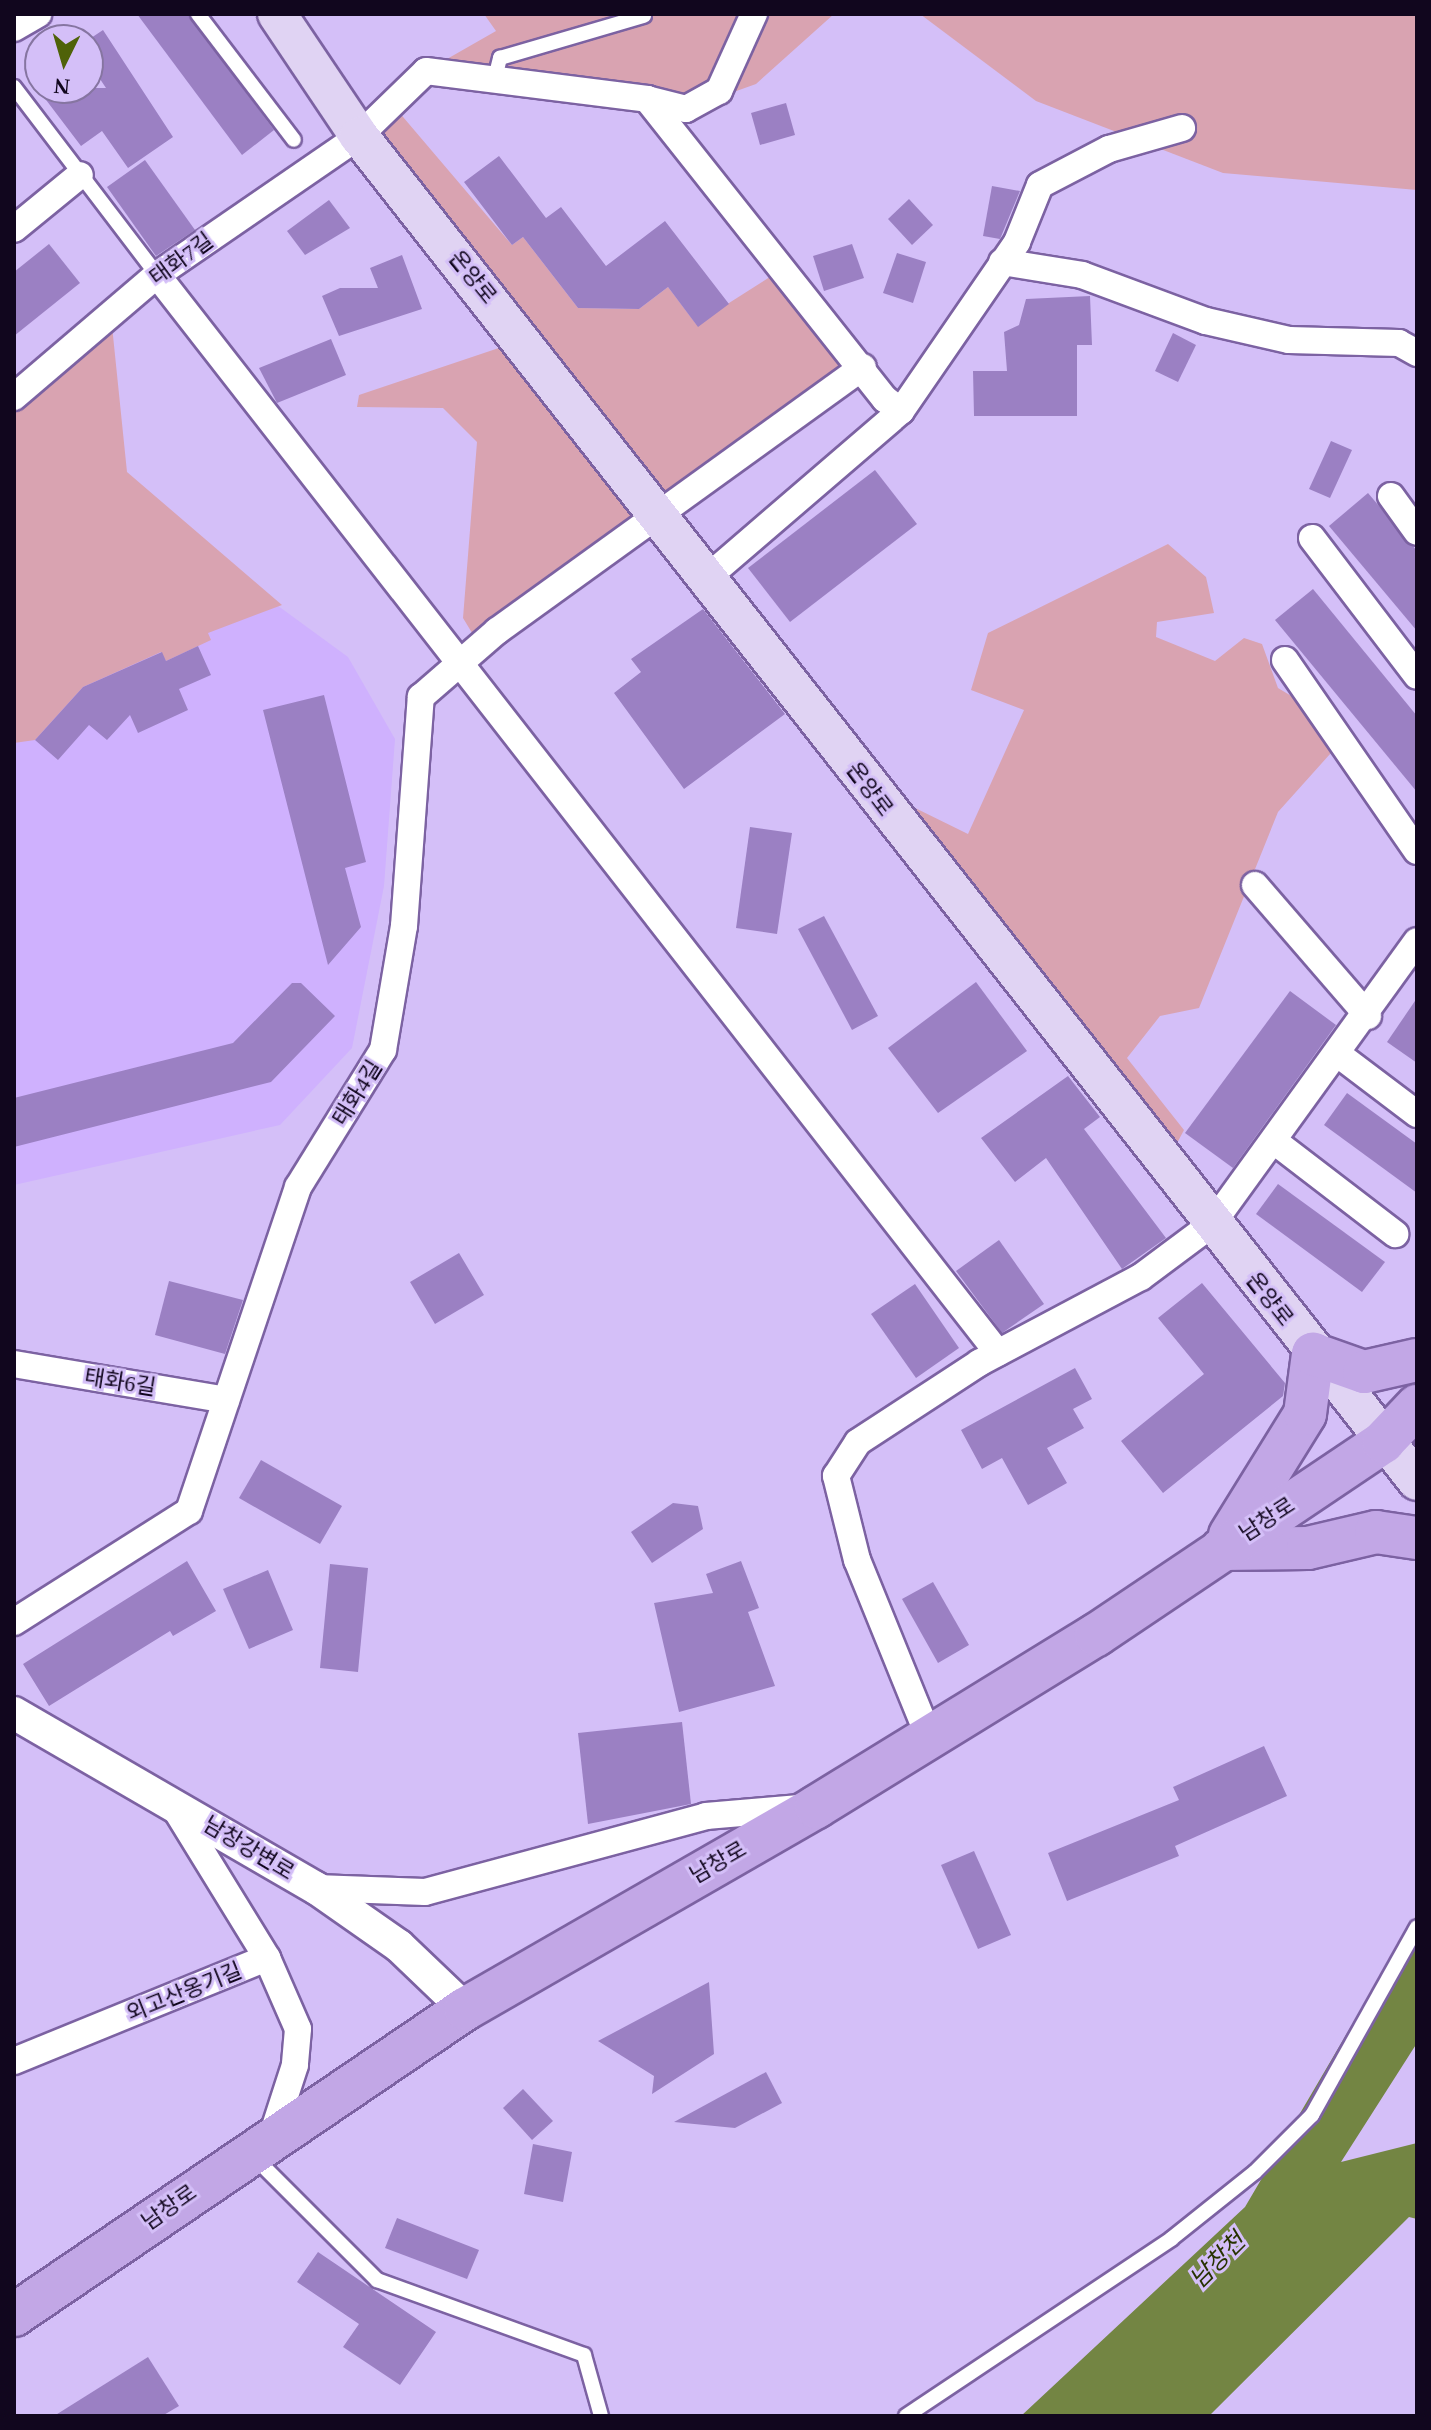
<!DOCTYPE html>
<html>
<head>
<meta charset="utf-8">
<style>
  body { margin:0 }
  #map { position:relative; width:1431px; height:2430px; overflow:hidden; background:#d4bff8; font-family:"Times New Roman","Noto Sans KR",serif }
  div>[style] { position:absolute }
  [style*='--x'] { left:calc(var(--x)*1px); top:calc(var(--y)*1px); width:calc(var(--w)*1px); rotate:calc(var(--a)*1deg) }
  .built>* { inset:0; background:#cfb1fe }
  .green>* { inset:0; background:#d9a3b1 }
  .water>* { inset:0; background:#738543 }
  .building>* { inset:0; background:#9b80c3 }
  .roads { filter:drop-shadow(2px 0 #7c62a2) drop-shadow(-2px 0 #7c62a2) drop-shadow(0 2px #7c62a2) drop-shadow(0 -2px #7c62a2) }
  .service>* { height:14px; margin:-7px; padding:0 7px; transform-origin:7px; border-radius:7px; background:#fff }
  .minor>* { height:26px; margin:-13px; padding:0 13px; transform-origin:13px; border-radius:13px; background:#fff }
  .tertiary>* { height:32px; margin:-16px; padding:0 16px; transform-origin:16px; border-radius:16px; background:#fff }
  .secondary>* { height:38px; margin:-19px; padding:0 19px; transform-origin:19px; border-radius:19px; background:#e0d3f3 }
  .primary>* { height:42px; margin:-21px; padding:0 21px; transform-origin:21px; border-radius:21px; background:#c2a7e6 }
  span { translate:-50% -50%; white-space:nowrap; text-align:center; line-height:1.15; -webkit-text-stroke:6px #d4bff8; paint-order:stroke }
  .street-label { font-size:22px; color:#11061e }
  .water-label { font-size:24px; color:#273200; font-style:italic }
  .frame { position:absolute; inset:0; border:16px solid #11061e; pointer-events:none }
  .north { position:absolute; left:24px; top:24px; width:80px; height:80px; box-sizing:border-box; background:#d4bff8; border:2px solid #8675a1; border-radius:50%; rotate:185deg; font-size:22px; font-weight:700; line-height:32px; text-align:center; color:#11061e }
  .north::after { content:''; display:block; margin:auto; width:28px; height:36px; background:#4f6209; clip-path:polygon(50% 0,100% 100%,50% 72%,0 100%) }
</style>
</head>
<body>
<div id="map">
  <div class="built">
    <div style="clip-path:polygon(270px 600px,348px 657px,395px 739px,384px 886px,352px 1048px,280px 1125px,14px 1185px,14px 690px)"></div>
  </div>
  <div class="green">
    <div style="clip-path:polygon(484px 14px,834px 14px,756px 84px,686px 109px,426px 71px,496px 31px)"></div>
    <div style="clip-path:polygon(920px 14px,1417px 14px,1417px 190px,1223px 173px,1036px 101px)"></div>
    <div style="clip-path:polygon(392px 104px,512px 245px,523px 237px,578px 308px,639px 309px,668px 287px,696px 324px,784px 268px,863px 367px,480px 646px,463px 618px,477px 442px,443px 408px,357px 407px,359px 395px,523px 340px,359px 136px)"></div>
    <div style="clip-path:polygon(111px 316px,127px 472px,282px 605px,208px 633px,211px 640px,166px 661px,161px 652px,83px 687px,35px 740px,14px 743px,14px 391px)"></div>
    <div style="clip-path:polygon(1168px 544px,1206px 577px,1214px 613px,1157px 622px,1156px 637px,1215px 661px,1244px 638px,1262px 644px,1278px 688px,1328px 718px,1339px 744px,1278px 812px,1199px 1008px,1160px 1016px,1127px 1058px,1184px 1130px,1166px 1164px,909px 805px,968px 834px,1024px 710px,971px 690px,988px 633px)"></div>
  </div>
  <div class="water">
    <div style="clip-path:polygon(1417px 1914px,1417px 2043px,1341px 2162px,1417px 2143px,1417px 2219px,1409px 2217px,1209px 2416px,1021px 2416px,1245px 2207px)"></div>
  </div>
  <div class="building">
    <div style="clip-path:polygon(137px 14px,188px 14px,274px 130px,242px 155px)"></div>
    <div style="clip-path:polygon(103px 30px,173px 137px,128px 168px,102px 131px,81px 146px,37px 88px,106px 88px,88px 61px,88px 40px)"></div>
    <div style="clip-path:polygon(786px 103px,795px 135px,760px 145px,751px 113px)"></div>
    <div style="clip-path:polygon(499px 156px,546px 218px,561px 207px,606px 266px,665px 221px,729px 304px,698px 327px,668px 287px,639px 309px,578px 308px,523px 237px,512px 245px,464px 182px)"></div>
    <div style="clip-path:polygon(145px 160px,195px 230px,156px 256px,107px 187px)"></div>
    <div style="clip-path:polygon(992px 186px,1020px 191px,1000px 239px,983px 236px)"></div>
    <div style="clip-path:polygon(909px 199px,933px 225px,912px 245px,888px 219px)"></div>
    <div style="clip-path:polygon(329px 200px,350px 228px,305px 255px,287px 231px)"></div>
    <div style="clip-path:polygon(49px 244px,80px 283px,14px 336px,14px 272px)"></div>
    <div style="clip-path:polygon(852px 244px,864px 278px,824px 291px,813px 256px)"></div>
    <div style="clip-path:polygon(897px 253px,926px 262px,913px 303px,883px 293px)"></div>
    <div style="clip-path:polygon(402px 255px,422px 309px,339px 336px,322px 296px,340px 288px,378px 288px,370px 268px)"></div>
    <div style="clip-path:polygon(1090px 296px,1092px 345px,1077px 345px,1077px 416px,974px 416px,973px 371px,1007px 371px,1004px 332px,1019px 325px,1026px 299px)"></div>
    <div style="clip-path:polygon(1173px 333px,1196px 345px,1178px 382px,1155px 371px)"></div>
    <div style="clip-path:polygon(331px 339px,346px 375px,277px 403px,259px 368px)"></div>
    <div style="clip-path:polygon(1331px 441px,1352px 450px,1330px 498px,1309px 489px)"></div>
    <div style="clip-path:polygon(875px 470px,917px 524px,790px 622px,748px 568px)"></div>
    <div style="clip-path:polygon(1368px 493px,1417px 551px,1417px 631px,1329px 526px)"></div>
    <div style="clip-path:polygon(1313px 589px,1417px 716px,1417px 792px,1275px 620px)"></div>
    <div style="clip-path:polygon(703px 609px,785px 714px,684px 789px,614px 693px,641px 672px,631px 659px)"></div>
    <div style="clip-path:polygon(198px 646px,211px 675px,179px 689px,188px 710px,138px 733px,130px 715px,107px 740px,89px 725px,58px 760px,35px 740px,83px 687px,162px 652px,166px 661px)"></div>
    <div style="clip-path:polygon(324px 695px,366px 862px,345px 868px,361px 927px,328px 965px,263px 710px)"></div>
    <div style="clip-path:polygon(750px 827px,792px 833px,777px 934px,736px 928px)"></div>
    <div style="clip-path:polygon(824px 916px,878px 1016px,852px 1030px,798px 929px)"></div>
    <div style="clip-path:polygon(976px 982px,1027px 1051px,938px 1113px,888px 1048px)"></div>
    <div style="clip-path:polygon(292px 983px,301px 983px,335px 1016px,271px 1082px,14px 1147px,14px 1098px,233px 1043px)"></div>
    <div style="clip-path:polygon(1290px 991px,1336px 1025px,1233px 1168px,1185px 1133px)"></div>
    <div style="clip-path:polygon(1417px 998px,1417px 1063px,1387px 1042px)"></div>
    <div style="clip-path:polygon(1068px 1076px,1100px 1117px,1084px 1129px,1166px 1238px,1122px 1269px,1046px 1158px,1015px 1182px,981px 1138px)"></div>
    <div style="clip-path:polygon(1347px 1093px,1417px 1144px,1417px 1193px,1324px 1125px)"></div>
    <div style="clip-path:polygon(1278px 1184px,1385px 1262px,1362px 1292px,1256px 1214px)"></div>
    <div style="clip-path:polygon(999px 1240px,1044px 1304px,1002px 1333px,956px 1271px)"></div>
    <div style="clip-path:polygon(459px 1253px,484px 1295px,435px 1324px,410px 1282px)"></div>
    <div style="clip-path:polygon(169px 1281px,243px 1300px,225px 1354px,155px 1335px)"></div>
    <div style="clip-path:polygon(1202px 1283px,1285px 1383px,1283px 1396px,1163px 1493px,1121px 1441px,1204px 1374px,1158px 1318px)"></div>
    <div style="clip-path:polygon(915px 1284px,959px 1348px,916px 1378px,871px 1314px)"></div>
    <div style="clip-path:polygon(1075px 1368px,1092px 1399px,1073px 1409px,1084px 1428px,1047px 1448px,1067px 1483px,1028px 1505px,1002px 1458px,982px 1469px,961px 1430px)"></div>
    <div style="clip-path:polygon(261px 1460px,342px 1506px,320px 1544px,239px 1498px)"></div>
    <div style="clip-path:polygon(673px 1503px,698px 1506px,703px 1529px,652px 1563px,631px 1532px)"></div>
    <div style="clip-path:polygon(187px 1561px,216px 1611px,173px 1636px,170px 1631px,49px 1706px,23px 1664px)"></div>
    <div style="clip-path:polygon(741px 1561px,759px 1608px,748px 1612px,775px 1686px,679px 1712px,654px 1603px,713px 1593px,706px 1574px)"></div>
    <div style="clip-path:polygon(330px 1564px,368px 1568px,358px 1672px,320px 1668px)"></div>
    <div style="clip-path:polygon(268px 1570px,293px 1630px,249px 1649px,223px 1589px)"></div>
    <div style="clip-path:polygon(933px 1582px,969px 1645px,938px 1663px,902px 1599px)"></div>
    <div style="clip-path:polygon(682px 1722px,691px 1804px,588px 1824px,578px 1733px)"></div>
    <div style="clip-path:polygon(1264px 1746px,1287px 1796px,1175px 1846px,1179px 1856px,1067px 1901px,1048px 1853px,1179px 1800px,1173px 1787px)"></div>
    <div style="clip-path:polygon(974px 1851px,1011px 1935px,978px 1949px,941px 1865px)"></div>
    <div style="clip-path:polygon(709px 1982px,714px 2054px,652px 2094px,654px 2076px,598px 2041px)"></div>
    <div style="clip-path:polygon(766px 2072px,782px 2103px,735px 2128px,674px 2122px)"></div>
    <div style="clip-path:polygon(523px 2089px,553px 2121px,532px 2140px,503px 2108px)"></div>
    <div style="clip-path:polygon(533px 2144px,572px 2152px,563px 2202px,524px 2194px)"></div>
    <div style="clip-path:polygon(397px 2218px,479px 2250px,467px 2279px,385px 2248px)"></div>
    <div style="clip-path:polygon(318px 2252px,436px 2332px,400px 2385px,343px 2347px,359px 2324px,297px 2282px)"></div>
    <div style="clip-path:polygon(148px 2357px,179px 2406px,162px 2416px,54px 2416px)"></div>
  </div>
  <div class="roads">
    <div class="service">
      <div style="--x:198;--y:14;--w:158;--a:52.7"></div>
      <div style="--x:495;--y:78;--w:21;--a:-76"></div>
      <div style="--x:500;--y:58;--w:150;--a:-16.3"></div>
      <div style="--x:14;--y:87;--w:236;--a:52.7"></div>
      <div style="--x:255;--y:2158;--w:173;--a:45"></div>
      <div style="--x:377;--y:2280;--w:220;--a:19.9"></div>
      <div style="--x:584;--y:2355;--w:63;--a:74.4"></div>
      <div style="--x:906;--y:2416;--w:319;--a:-33.7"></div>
      <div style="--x:1171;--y:2239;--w:107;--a:-38.6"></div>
      <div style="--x:1255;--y:2172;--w:81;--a:-45"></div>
      <div style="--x:1312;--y:2115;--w:215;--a:-60.8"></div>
    </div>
    <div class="minor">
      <div style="--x:14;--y:28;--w:28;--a:-30"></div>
      <div style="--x:647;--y:99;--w:383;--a:51.6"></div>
      <div style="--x:885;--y:399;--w:20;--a:37"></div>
      <div style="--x:14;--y:229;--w:85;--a:-39.3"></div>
      <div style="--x:1002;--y:262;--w:81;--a:9.2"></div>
      <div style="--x:1082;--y:275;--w:132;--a:20.4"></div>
      <div style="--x:1206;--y:321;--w:85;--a:12.9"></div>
      <div style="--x:1289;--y:340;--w:110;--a:1.6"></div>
      <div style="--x:1399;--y:343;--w:21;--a:29"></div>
      <div style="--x:157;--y:275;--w:1367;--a:52.04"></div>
      <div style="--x:14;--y:397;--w:188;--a:-40.5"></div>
      <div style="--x:157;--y:275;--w:245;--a:-34.5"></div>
      <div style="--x:359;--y:136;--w:93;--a:-44.1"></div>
      <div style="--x:426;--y:71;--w:223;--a:7.2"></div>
      <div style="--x:647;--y:99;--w:40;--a:14.4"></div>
      <div style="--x:686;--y:109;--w:38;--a:-29"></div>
      <div style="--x:719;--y:91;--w:85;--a:-65.6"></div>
      <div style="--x:1391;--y:496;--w:44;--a:54.2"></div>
      <div style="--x:1312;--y:538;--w:173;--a:52.7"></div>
      <div style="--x:709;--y:576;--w:253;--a:-40.7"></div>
      <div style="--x:901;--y:411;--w:205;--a:-55.5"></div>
      <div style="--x:1017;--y:242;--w:61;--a:-68"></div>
      <div style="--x:1040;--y:185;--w:78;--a:-27.6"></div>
      <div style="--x:1109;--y:149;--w:76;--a:-16"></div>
      <div style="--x:1285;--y:660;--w:232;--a:55.4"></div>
      <div style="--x:1255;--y:885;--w:173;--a:49.2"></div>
      <div style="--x:1339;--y:1055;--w:98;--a:37.1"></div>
      <div style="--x:1274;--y:1141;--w:153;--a:37.5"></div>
      <div style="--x:14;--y:1364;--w:215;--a:9.6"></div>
      <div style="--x:14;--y:1622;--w:207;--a:-32.4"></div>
      <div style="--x:189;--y:1511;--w:342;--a:-71.4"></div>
      <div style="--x:298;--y:1187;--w:161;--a:-58.2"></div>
      <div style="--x:383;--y:1050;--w:126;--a:-80.4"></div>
      <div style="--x:404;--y:926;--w:230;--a:-85.8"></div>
      <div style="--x:421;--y:697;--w:101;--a:-41"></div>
      <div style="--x:497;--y:631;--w:451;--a:-35.8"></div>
      <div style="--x:929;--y:1737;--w:191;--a:-112.1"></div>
      <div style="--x:857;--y:1560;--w:87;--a:-104"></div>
      <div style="--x:836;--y:1476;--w:40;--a:-57.1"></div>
      <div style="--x:858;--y:1442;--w:145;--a:-33.1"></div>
      <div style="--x:979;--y:1363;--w:183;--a:-28"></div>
      <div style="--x:1141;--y:1277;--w:89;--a:-36.7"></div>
      <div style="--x:1212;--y:1224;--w:349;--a:-54.1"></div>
      <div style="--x:173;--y:1805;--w:180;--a:58.4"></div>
      <div style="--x:267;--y:1958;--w:77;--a:66.4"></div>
      <div style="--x:298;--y:2029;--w:36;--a:95"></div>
      <div style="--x:295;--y:2065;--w:75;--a:107.9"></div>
      <div style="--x:316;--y:1888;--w:109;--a:2.1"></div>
      <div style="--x:425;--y:1892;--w:291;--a:-15.1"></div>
      <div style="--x:706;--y:1816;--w:94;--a:-4.9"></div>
      <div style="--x:14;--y:2061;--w:273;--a:-22.2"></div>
    </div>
    <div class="tertiary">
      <div style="--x:14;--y:1713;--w:349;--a:30.1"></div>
      <div style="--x:316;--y:1888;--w:101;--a:34.9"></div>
      <div style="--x:399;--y:1946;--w:91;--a:43.7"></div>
    </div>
    <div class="secondary">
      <div style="--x:277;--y:14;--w:147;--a:56.1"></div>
      <div style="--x:359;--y:136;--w:1711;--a:51.81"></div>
    </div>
    <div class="primary">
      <div style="--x:1230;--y:1535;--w:142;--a:-58.2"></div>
      <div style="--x:1305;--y:1414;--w:61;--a:-82.4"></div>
      <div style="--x:1313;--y:1354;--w:54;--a:19.4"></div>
      <div style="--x:1364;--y:1372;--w:54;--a:-12.8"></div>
      <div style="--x:1222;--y:1549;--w:86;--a:-0.7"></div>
      <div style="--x:1308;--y:1548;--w:70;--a:-13.2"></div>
      <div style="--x:1376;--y:1532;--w:41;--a:8.3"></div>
      <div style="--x:14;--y:2315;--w:545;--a:-34.16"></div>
      <div style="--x:465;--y:2009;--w:405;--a:-29.9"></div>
      <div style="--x:816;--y:1807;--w:329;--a:-31.6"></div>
      <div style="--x:1096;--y:1635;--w:346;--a:-33.9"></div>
      <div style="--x:1383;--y:1442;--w:50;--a:-46.6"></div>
    </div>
  </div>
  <div class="street-label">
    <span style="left:181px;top:259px;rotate:-36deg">태화7길</span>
    <span style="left:473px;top:277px;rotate:51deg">온양로</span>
    <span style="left:870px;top:789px;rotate:53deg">온양로</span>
    <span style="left:357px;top:1093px;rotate:-58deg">태화4길</span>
    <span style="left:1270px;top:1299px;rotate:52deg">온양로</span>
    <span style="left:120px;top:1382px;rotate:9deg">태화6길</span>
    <span style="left:1267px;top:1519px;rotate:-33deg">남창로</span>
    <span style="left:249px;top:1848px;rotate:31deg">남창강변로</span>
    <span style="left:718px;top:1862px;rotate:-30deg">남창로</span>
    <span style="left:184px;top:1992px;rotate:-22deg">외고산옹기길</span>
    <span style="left:169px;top:2207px;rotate:-35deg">남창로</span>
  </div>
  <div class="water-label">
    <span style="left:1218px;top:2261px;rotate:-45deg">남창천</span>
  </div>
  <div class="frame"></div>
  <div class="north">N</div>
</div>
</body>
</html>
